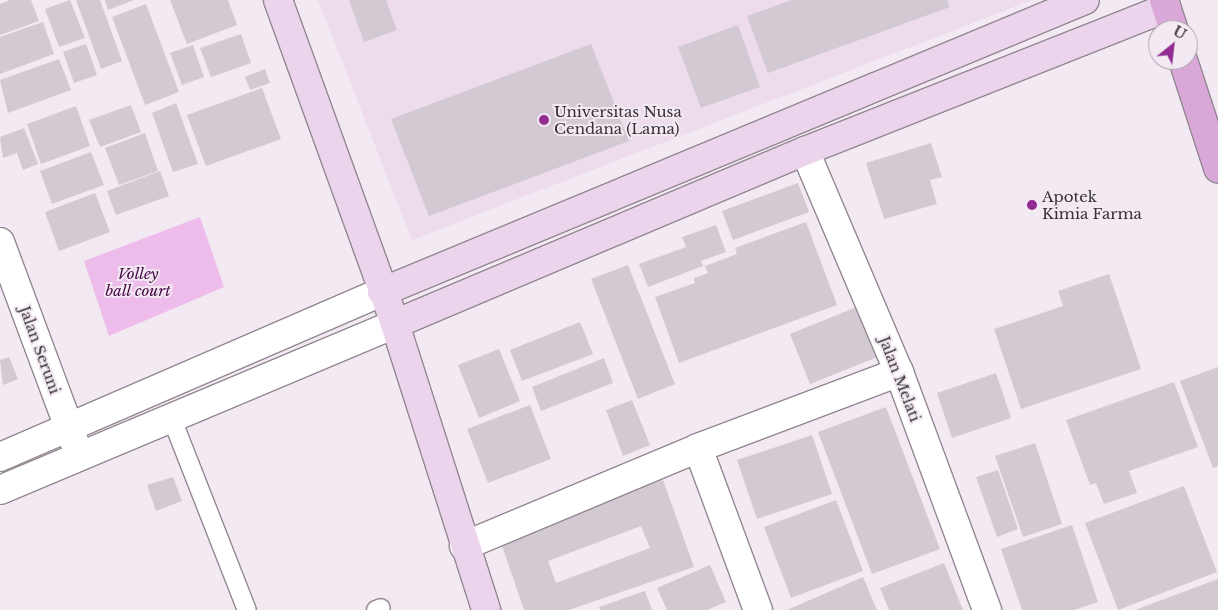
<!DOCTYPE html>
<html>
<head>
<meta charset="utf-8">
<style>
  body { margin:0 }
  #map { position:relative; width:1218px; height:610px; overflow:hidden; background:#f3e9f3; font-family:"Libre Baskerville",serif }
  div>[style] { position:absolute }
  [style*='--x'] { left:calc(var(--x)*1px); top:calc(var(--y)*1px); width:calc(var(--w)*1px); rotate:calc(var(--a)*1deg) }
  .built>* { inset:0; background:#eddcec }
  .green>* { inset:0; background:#edbcea }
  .building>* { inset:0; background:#d3c9d2 }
  .roads { filter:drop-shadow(1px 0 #928891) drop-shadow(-1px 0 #928891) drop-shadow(0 1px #928891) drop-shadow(0 -1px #928891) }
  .lane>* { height:18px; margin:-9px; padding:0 9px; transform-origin:9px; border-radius:9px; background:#fff }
  .street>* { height:28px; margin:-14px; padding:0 14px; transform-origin:14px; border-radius:14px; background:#fff }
  .secondary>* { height:28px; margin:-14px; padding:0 14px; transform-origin:14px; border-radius:14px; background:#ecd4ec }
  .primary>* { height:28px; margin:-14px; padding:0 14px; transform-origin:14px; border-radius:14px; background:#d9a8d8 }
  .dots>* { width:14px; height:14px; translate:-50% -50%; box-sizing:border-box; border:2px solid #f3e9f3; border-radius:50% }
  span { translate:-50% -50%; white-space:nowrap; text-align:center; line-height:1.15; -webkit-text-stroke:4px #f3e9f3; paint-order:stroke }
  .poi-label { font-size:15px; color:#353135 }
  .left { translate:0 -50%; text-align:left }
  .park-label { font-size:15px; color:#470848; font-style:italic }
  .street-label { font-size:15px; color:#353135 }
  .north { position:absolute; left:1148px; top:20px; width:50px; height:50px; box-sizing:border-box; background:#f3e9f3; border:1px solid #a79fa7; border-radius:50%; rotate:29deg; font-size:14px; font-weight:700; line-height:20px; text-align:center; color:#353135 }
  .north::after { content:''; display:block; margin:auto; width:18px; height:22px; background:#922c92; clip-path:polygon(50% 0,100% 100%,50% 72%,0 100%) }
</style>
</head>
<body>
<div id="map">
  <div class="built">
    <div style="clip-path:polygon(318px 0,1032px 0,412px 240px)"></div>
  </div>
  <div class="green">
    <div style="clip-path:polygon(200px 217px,224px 287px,109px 336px,84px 261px)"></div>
  </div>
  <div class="building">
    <div style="clip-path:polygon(10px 0,31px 0,39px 21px,0 35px,0 4px)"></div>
    <div style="clip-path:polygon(70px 0,85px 38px,59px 47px,45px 9px)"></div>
    <div style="clip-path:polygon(76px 0,100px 0,122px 61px,101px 69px)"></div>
    <div style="clip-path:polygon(105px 0,134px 0,108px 10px)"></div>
    <div style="clip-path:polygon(170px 0,228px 0,237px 25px,187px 44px)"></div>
    <div style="clip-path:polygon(349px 0,386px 0,397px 30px,364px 42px)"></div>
    <div style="clip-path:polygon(792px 0,947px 0,950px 7px,768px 73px,747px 16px)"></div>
    <div style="clip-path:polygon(146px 4px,179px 92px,145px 105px,112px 17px)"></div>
    <div style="clip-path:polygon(43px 22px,54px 54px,0 74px,0 37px)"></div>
    <div style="clip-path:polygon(738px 25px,760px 87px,701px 108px,678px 47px)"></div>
    <div style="clip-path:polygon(241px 34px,251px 63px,211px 77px,200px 48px)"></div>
    <div style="clip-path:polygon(86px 44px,97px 75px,74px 83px,63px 52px)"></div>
    <div style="clip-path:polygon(591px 44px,629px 141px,429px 216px,391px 119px)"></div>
    <div style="clip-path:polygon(193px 45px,204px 77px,182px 85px,170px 53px)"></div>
    <div style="clip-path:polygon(59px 59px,71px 90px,8px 113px,0 80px)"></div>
    <div style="clip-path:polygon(265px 69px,270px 83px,250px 90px,245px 77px)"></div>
    <div style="clip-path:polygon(262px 88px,281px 139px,206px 166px,187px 115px)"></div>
    <div style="clip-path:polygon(176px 103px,198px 164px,173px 172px,152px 113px)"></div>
    <div style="clip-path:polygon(131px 105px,141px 132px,100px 147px,89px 120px)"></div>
    <div style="clip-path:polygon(76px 106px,90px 146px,41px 164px,27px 124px)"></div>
    <div style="clip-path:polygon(24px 128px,38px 164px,23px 170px,17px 153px,3px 158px,0 137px)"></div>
    <div style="clip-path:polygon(145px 133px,158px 171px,119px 185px,105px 148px)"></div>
    <div style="clip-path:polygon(931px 143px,942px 177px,930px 180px,937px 204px,884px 219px,866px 163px)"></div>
    <div style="clip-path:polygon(91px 152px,104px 185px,52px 204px,40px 171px)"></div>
    <div style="clip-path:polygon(160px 171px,169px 196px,116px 215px,107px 191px)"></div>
    <div style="clip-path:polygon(798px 183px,809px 212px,733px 240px,722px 211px)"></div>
    <div style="clip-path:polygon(95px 193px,110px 232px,59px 251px,45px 212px)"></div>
    <div style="clip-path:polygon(806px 222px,837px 305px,679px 363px,655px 297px,695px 283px,694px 278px,708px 273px,705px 266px,737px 254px,735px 248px)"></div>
    <div style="clip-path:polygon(716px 225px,726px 252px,701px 261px,703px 266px,648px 287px,639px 264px,686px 247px,682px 237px)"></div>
    <div style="clip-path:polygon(628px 265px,675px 384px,638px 399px,591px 279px)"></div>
    <div style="clip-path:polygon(1109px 274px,1141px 369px,1021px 409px,994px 329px,1063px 306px,1058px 291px)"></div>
    <div style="clip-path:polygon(859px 306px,880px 356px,810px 384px,790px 334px)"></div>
    <div style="clip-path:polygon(580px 322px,593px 354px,522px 381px,510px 350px)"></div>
    <div style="clip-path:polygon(499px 349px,520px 401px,479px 418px,458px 365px)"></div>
    <div style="clip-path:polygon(9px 357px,18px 379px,3px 385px,0 360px)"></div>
    <div style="clip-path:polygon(604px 358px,613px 383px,541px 411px,532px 387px)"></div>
    <div style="clip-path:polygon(1218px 367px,1218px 466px,1213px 468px,1180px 381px)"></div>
    <div style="clip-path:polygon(996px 373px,1011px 418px,952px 438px,937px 393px)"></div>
    <div style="clip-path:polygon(1174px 382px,1198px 447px,1129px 471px,1137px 493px,1104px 504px,1096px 483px,1090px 485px,1066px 420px)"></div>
    <div style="clip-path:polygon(632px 400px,650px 445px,623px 456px,606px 410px)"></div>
    <div style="clip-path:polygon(530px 405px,551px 459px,488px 483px,467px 429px)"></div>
    <div style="clip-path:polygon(886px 407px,940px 549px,872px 574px,818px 432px)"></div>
    <div style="clip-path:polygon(812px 435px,832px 494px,757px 519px,737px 460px)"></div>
    <div style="clip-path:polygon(1035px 443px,1062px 524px,1023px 537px,995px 456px)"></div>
    <div style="clip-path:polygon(998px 470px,1018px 529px,997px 537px,976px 477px)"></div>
    <div style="clip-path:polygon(173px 477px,182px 501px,156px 511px,147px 485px)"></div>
    <div style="clip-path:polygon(evenodd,663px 480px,694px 567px,569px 610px,524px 610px,499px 537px,663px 480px,641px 526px,650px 548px,556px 583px,548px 561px,641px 526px)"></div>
    <div style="clip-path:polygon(1184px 486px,1217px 572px,1118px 610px,1085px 523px)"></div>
    <div style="clip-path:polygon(836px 500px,863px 571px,791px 598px,764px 527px)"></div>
    <div style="clip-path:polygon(1072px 525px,1098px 602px,1074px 610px,1022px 610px,1001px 549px)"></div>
    <div style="clip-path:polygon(944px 563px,963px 610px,889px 610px,880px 588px)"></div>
    <div style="clip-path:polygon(710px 565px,726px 602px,707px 610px,667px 610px,657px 588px)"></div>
    <div style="clip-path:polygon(863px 577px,877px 610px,787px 610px)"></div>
    <div style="clip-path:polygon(1218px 579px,1218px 610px,1135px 610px)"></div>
    <div style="clip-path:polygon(645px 591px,652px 610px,600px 610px,599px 607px)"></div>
  </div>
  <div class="roads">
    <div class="lane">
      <div style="--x:172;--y:419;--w:205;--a:68.6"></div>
      <div style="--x:376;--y:610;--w:5;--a:-22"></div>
    </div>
    <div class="street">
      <div style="--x:805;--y:151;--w:240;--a:67"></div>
      <div style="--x:899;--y:372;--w:254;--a:69.7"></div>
      <div style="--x:0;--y:242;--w:218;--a:69.6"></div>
      <div style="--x:698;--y:448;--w:173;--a:69.7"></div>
      <div style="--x:0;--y:457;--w:416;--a:-23.4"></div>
      <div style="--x:0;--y:490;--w:428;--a:-22.8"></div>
      <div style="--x:464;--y:546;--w:254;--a:-22.7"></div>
      <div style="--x:698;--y:448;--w:215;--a:-20.7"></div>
    </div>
    <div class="secondary">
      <div style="--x:278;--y:0;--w:344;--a:70.1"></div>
      <div style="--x:395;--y:324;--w:300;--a:72.3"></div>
      <div style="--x:382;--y:292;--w:761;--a:-22.56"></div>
      <div style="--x:395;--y:324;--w:445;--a:-22.9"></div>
      <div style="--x:805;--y:151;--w:389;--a:-21.6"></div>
    </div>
    <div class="primary">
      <div style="--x:1164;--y:0;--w:32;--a:72"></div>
      <div style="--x:1183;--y:60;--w:114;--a:72"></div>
    </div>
  </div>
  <div class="dots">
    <div style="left:544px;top:120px;background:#922c92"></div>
    <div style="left:1032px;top:205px;background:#922c92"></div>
  </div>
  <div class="poi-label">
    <span class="left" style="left:554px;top:120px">Universitas Nusa<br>Cendana (Lama)</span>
    <span class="left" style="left:1042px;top:205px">Apotek<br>Kimia Farma</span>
  </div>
  <div class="park-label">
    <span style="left:138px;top:282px">Volley<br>ball court</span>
  </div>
  <div class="street-label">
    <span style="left:40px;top:350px;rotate:70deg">Jalan Seruni</span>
    <span style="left:900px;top:379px;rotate:69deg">Jalan Melati</span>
  </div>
  <div class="north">U</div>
</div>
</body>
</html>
